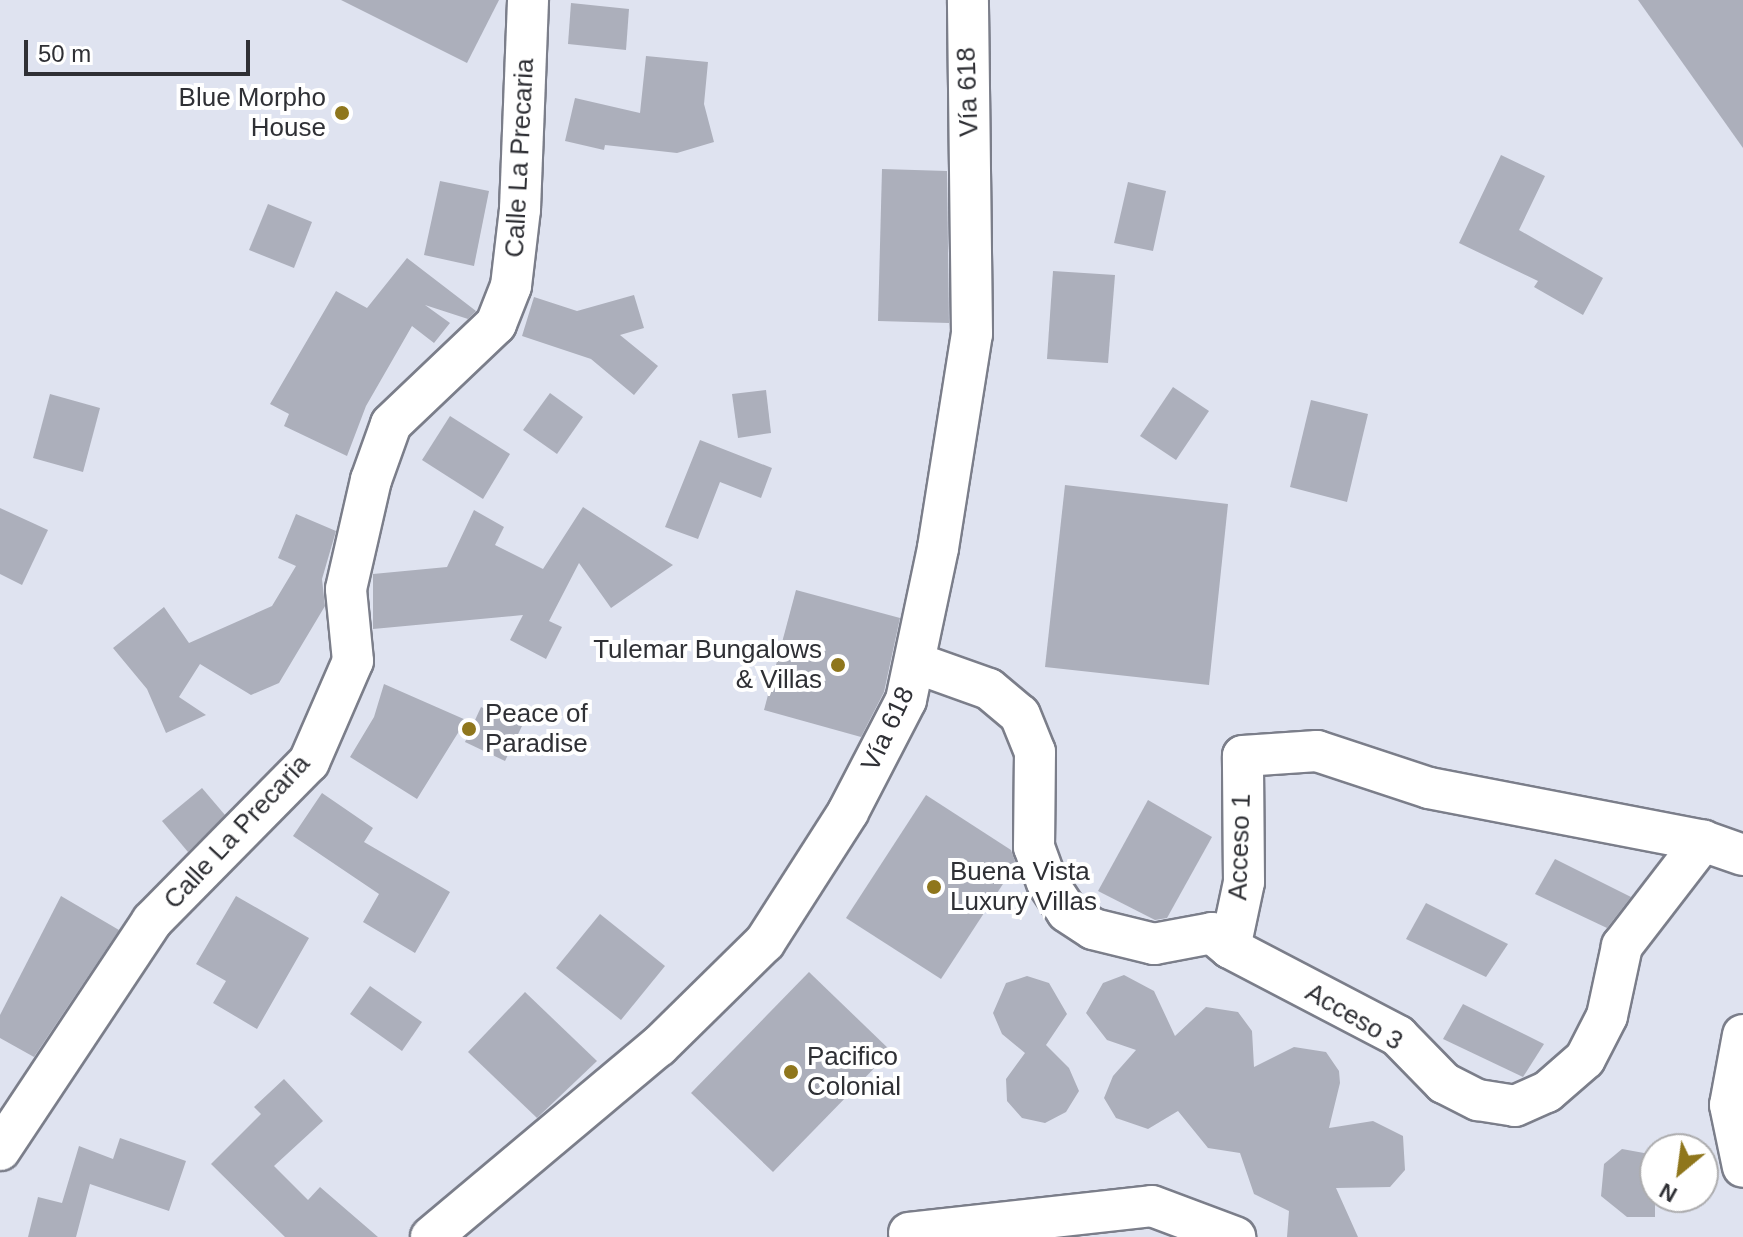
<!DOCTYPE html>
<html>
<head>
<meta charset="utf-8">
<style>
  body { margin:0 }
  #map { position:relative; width:1743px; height:1237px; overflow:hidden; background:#dfe3f0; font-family:Helvetica,sans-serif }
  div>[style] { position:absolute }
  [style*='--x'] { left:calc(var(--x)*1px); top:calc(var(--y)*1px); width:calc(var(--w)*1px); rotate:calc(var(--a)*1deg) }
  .building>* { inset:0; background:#acafbb }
  .roads { filter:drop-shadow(2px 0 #7b7e8a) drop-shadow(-2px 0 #7b7e8a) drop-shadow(0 2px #7b7e8a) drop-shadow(0 -2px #7b7e8a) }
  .minor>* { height:40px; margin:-20px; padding:0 20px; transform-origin:20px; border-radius:20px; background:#fff }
  .dots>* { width:22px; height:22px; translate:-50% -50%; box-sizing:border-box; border:4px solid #fff; border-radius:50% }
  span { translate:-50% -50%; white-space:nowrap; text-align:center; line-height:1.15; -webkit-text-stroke:8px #fff; paint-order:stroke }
  .street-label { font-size:26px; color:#2f3035 }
  .poi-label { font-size:26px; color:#2f3035 }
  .right { translate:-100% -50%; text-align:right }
  .left { translate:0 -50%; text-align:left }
  .north { position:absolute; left:1639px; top:1133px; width:80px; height:80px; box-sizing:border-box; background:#fff; border:2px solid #acacae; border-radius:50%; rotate:209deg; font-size:22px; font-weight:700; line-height:32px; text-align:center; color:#2f3035 }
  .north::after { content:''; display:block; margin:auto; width:28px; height:36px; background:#8f761c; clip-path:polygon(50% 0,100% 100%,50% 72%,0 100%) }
  .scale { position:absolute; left:24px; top:40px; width:226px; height:36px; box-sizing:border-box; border:4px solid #2f3035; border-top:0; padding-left:10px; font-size:24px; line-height:28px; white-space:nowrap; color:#2f3035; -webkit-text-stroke:6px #fff; paint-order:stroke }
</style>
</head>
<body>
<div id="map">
  <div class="building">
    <div style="clip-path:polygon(341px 0,499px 0,467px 63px)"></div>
    <div style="clip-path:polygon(1638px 0,1743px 0,1743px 148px)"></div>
    <div style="clip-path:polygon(571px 3px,629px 9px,626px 50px,568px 44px)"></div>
    <div style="clip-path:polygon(646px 56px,708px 62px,704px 104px,714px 142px,677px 153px,605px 145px,604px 150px,565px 141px,575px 98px,640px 113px)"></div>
    <div style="clip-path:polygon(1501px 155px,1545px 176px,1519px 230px,1603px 278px,1583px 315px,1534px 287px,1538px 281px,1459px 243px)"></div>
    <div style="clip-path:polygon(882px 169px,947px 171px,949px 323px,878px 321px)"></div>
    <div style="clip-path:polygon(440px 181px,489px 191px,474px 266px,424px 255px)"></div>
    <div style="clip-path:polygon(1128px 182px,1166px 191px,1153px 251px,1114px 243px)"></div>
    <div style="clip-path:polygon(268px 204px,312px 222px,294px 268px,249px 250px)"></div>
    <div style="clip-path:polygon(407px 258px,476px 311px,468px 319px,425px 305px,450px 323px,434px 343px,412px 326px,366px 406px,347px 456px,284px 426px,289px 414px,270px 404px,336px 291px,367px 308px)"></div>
    <div style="clip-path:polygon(1053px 271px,1115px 275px,1108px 363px,1047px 359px)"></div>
    <div style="clip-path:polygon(634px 295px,644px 328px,620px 335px,658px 366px,634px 395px,591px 359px,522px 336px,534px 297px,577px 311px)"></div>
    <div style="clip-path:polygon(1173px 387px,1209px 411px,1176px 460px,1140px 436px)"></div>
    <div style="clip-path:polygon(766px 390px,771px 433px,738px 438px,732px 394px)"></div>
    <div style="clip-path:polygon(550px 393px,583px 417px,557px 454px,523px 430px)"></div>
    <div style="clip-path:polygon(50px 394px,100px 408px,83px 472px,33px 458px)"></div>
    <div style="clip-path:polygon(1311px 400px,1368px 414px,1347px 502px,1290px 487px)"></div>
    <div style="clip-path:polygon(450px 416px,510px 454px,483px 499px,422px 460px)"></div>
    <div style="clip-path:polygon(700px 440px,772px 468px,761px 498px,720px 482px,698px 539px,665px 527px)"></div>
    <div style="clip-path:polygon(1065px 485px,1228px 504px,1209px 685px,1045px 667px)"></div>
    <div style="clip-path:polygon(583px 507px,673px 565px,611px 608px,579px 563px,549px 621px,562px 627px,546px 659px,510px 640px,523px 615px,373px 629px,373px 574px,447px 567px,474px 510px,504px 527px,495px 545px,543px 569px)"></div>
    <div style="clip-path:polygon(0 508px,48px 530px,22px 585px,0 574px)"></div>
    <div style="clip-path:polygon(296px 514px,336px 531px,322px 579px,325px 606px,279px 683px,251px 695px,200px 664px,179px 697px,206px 715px,166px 733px,147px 689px,113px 648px,164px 607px,189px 643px,272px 606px,296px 566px,278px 558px)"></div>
    <div style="clip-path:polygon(796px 590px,900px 618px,884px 692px,861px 737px,764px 710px)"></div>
    <div style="clip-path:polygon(384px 684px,466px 720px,417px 799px,350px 757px,374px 717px)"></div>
    <div style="clip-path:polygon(481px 707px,522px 726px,505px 761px,465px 742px)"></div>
    <div style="clip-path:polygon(202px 788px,225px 815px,188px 852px,162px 821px)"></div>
    <div style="clip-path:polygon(322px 793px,373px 828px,364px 842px,450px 892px,415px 953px,363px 922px,379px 894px,293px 836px)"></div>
    <div style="clip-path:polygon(926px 795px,1011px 850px,1016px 864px,941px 979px,846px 918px)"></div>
    <div style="clip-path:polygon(1148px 800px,1212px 837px,1167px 918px,1155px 920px,1098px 891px)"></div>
    <div style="clip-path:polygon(1555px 859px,1631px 897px,1607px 928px,1535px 894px)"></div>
    <div style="clip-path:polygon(61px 896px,119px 930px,34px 1057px,0 1038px,0 1015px)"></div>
    <div style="clip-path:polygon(236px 896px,309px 938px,257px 1029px,213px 1003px,226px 981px,196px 964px)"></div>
    <div style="clip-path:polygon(1426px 903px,1508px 944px,1486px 977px,1406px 939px)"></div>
    <div style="clip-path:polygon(600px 914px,665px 966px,621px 1020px,556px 968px)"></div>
    <div style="clip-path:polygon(809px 972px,891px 1051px,773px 1172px,691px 1093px)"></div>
    <div style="clip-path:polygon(1124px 975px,1154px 991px,1175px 1036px,1206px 1007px,1238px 1012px,1252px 1031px,1254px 1067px,1294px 1047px,1326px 1052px,1339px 1071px,1340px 1083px,1329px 1128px,1373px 1121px,1403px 1136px,1405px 1170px,1390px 1187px,1336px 1188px,1358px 1237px,1287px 1237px,1289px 1211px,1254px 1194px,1240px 1153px,1208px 1148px,1178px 1111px,1148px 1129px,1116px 1118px,1104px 1098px,1113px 1076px,1136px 1050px,1107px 1040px,1086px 1013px,1103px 983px)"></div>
    <div style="clip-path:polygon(1027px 976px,1049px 983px,1067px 1014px,1046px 1045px,1069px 1068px,1079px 1091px,1066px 1112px,1045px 1123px,1022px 1118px,1007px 1101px,1006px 1079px,1025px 1053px,1002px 1034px,993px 1013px,1006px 983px)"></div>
    <div style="clip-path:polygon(370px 986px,422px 1022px,402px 1051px,350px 1014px)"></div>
    <div style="clip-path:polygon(525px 992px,597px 1061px,537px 1118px,468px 1052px)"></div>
    <div style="clip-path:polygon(1463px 1004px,1544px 1044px,1523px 1077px,1443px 1039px)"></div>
    <div style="clip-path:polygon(284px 1079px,323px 1121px,274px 1166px,308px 1200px,320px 1187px,378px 1237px,285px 1237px,211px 1164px,261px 1114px,254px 1107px)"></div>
    <div style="clip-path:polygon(120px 1138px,186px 1161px,169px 1211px,90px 1184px,76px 1237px,28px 1237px,38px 1197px,62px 1203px,79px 1146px,113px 1159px)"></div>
    <div style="clip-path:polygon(1622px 1149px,1655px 1155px,1655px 1217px,1627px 1217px,1601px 1196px,1604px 1164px)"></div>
  </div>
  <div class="roads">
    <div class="minor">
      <div style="--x:916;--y:663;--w:77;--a:19.6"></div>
      <div style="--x:989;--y:689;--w:40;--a:40"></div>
      <div style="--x:1020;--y:715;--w:40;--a:68"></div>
      <div style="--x:1035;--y:752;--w:95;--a:90.6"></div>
      <div style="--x:1034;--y:847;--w:37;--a:70"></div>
      <div style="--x:1047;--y:882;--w:36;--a:56"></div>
      <div style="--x:1067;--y:912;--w:31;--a:33"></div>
      <div style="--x:1093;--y:929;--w:63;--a:13.8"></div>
      <div style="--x:1154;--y:944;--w:59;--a:-10.7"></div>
      <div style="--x:1212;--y:933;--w:23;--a:40"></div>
      <div style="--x:1230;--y:948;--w:67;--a:-78"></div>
      <div style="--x:1244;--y:882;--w:126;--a:-90.5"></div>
      <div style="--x:1243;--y:756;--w:74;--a:-3.9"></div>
      <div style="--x:1317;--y:751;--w:118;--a:18.3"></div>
      <div style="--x:1429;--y:788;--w:279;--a:10.9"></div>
      <div style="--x:1703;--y:841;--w:42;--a:19.3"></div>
      <div style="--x:1230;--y:948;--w:190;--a:27.6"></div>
      <div style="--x:1398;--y:1036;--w:66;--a:45.6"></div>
      <div style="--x:1444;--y:1083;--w:38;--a:27"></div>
      <div style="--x:1478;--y:1100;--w:37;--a:9"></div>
      <div style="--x:1515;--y:1106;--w:35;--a:-24"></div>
      <div style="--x:1547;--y:1092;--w:50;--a:-41"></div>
      <div style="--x:1585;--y:1059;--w:48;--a:-62.9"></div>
      <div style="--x:1607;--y:1016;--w:72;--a:-77.9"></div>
      <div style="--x:1622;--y:946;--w:133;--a:-52.4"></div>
      <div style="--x:1743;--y:1035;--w:71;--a:100.5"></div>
      <div style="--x:1730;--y:1105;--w:63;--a:78.2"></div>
      <div style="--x:0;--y:1150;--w:275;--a:-56.4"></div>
      <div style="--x:152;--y:921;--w:223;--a:-45.4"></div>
      <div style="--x:309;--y:762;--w:110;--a:-66.5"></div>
      <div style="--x:353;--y:661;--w:72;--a:-95.6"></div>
      <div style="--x:346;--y:589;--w:112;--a:-77.1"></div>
      <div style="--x:371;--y:480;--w:59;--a:-70.3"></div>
      <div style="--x:391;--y:424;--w:145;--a:-43.6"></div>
      <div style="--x:496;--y:324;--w:41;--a:-68.5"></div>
      <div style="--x:511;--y:286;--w:78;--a:-83.3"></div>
      <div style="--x:520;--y:209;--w:209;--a:-87.8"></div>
      <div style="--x:909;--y:1233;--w:244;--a:-6.3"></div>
      <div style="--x:1152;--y:1206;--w:89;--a:20.5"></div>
      <div style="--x:431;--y:1237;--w:297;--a:-40"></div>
      <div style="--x:659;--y:1046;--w:148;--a:-44.5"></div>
      <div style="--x:765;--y:942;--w:154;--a:-57.4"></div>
      <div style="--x:848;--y:812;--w:126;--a:-62.6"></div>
      <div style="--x:906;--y:700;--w:155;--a:-78.1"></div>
      <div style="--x:938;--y:548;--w:217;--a:-81"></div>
      <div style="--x:972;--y:334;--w:334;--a:-90.7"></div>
    </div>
  </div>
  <div class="dots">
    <div style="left:342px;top:113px;background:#8f761c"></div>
    <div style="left:838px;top:665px;background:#8f761c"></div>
    <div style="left:469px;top:729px;background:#8f761c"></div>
    <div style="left:934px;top:887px;background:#8f761c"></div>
    <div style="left:791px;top:1072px;background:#8f761c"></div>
  </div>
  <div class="street-label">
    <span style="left:968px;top:92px;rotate:-92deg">Vía 618</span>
    <span style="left:520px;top:158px;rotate:-87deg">Calle La Precaria</span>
    <span style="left:888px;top:729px;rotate:-65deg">Vía 618</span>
    <span style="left:237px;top:832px;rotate:-47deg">Calle La Precaria</span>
    <span style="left:1240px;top:847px;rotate:-88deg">Acceso 1</span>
    <span style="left:1354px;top:1017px;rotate:30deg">Acceso 3</span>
  </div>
  <div class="poi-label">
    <span class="right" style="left:326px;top:113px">Blue Morpho<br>House</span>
    <span class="right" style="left:822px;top:665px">Tulemar Bungalows<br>&amp; Villas</span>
    <span class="left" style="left:485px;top:729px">Peace of<br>Paradise</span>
    <span class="left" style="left:950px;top:887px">Buena Vista<br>Luxury Villas</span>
    <span class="left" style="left:807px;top:1072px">Pacifico<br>Colonial</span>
  </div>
  <div class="north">N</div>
  <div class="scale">50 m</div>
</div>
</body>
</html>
